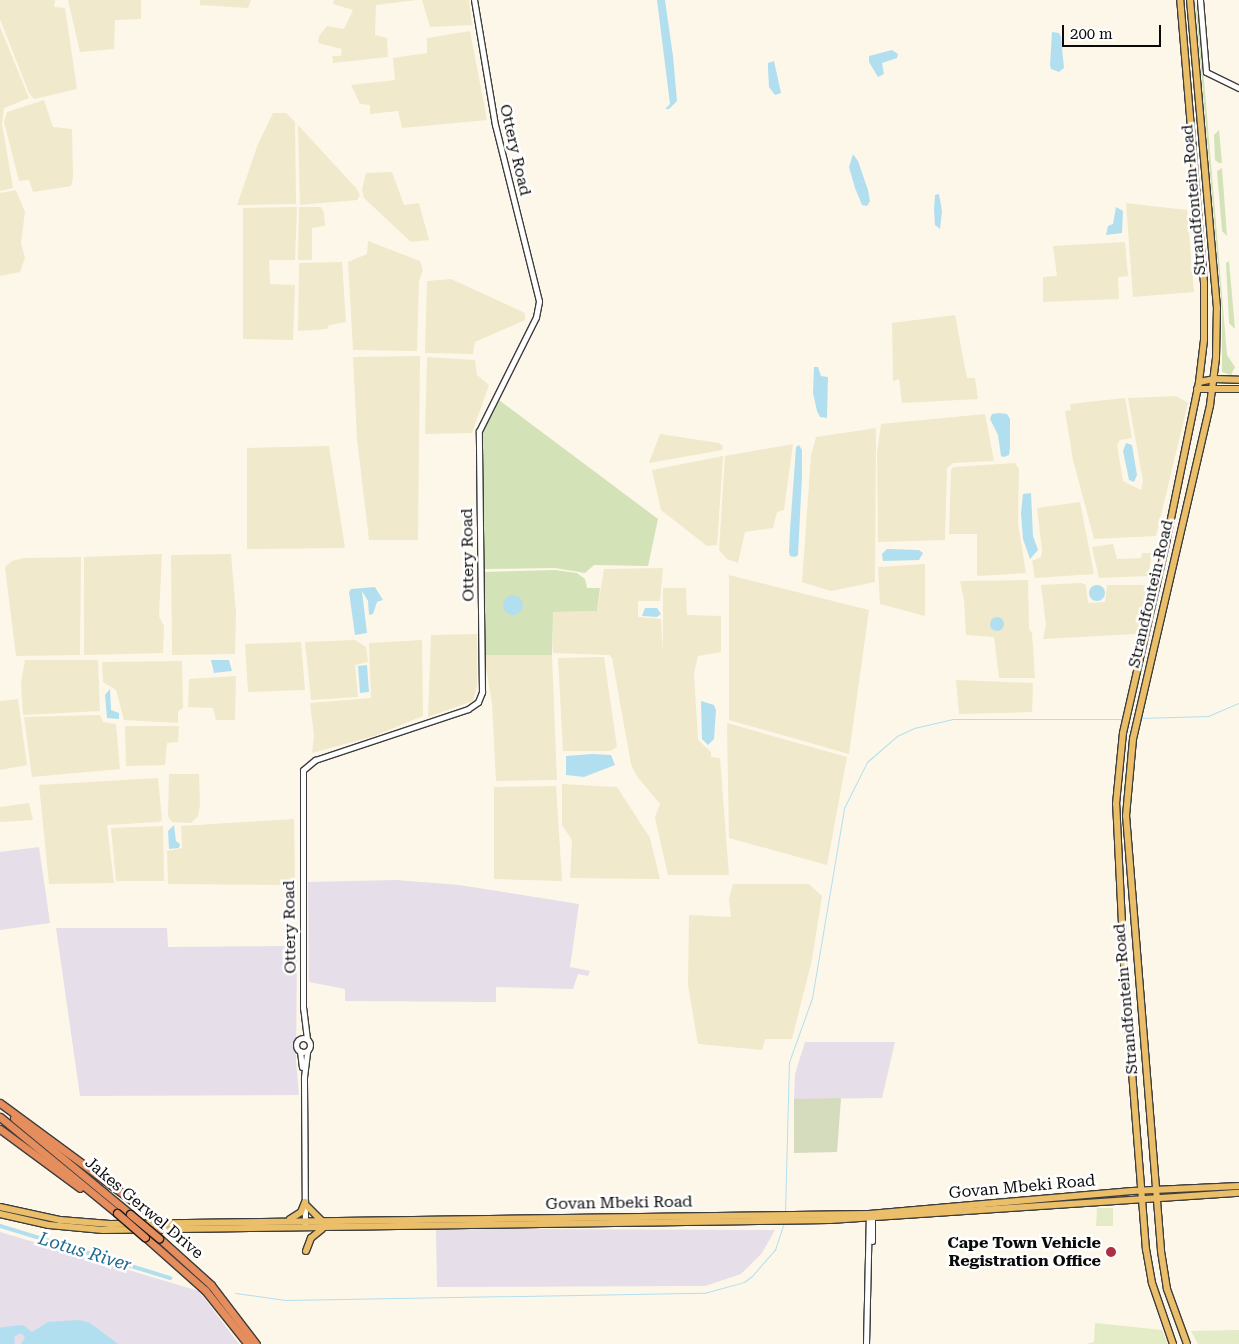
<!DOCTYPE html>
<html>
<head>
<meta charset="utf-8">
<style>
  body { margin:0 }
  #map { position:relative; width:1239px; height:1344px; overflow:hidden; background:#fdf7e9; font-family:"Roboto Serif",serif }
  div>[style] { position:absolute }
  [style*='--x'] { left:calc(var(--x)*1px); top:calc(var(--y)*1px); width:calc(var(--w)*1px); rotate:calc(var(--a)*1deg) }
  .industrial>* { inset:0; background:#e6dee8 }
  .farmland>* { inset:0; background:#f0e9cc }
  .green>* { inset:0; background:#d3e3b7 }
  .cemetery>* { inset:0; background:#d5dbbd }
  .pitch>* { inset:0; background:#e3ebc7 }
  .water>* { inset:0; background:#b2dfef }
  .round { border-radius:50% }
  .stream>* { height:1px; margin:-0.5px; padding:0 0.5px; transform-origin:0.5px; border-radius:0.5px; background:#b2dfef }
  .canal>* { height:4px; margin:-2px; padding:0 2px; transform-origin:2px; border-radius:2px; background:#b2dfef }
  .roads { filter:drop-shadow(1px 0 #3d3d3d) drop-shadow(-1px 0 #3d3d3d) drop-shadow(0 1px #3d3d3d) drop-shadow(0 -1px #3d3d3d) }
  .minor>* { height:5px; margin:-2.5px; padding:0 2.5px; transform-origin:2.5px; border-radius:2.5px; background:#fff }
  .minor>.ring { margin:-2.5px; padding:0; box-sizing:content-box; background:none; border:5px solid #fff; border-radius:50% }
  .major>* { height:6px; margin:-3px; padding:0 3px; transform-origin:3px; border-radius:3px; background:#ebbe6a }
  .highway>* { height:7px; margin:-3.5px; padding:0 3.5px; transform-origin:3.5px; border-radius:3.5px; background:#e68d5d }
  .bridges { filter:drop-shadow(1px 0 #1b1b1b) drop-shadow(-1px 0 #1b1b1b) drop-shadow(0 1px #1b1b1b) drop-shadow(0 -1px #1b1b1b) }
  .highway-bridge>* { height:7px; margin:-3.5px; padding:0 3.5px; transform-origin:3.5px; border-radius:3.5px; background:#e68d5d }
  .dots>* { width:14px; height:14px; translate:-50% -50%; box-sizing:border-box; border:2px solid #fff; border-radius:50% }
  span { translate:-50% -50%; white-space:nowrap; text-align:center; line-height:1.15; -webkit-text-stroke:5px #fff; paint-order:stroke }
  .street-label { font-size:16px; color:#0a0a0a }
  .poi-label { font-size:16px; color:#0a0a0a; font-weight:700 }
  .right { translate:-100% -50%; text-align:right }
  .water-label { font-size:18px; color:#206a8e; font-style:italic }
  .scale { position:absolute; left:1062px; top:25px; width:99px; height:22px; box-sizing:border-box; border:2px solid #0a0a0a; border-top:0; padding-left:6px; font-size:15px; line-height:18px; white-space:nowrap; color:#0a0a0a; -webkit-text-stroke:4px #fff; paint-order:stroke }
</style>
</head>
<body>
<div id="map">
  <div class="industrial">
    <div style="clip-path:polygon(39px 847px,50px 923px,0 930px,0 852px)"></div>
    <div style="clip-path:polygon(396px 880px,459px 885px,579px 904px,570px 967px,590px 971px,588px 976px,578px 974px,573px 989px,496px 987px,496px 1002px,345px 1001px,345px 989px,309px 982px,308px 882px)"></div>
    <div style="clip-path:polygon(56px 928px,167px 928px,168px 947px,297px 946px,296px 1061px,299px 1095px,80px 1096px)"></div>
    <div style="clip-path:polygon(805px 1042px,895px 1042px,882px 1098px,794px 1099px,795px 1074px)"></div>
    <div style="clip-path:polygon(436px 1230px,491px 1229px,775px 1230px,762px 1253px,741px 1274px,705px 1286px,437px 1287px)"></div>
    <div style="clip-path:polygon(0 1232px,199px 1291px,239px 1344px,0 1344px)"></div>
  </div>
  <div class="farmland">
    <div style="clip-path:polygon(0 0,55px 0,54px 7px,65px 8px,77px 89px,34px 99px,29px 93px,0 19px)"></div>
    <div style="clip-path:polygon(68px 0,141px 0,141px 19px,115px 20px,114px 49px,80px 52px)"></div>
    <div style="clip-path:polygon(200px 0,251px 0,248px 8px,200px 5px)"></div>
    <div style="clip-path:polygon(334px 0,417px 0,376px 5px,375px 35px,387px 38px,388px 57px,333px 63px,332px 56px,341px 56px,342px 49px,318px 43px,319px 36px,327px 26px,344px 29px,353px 10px,333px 4px)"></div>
    <div style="clip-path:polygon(422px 0,469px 0,472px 25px,430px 27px)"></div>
    <div style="clip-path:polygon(0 27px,29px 98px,4px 108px,2px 124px,13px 188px,0 191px)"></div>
    <div style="clip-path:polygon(470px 31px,487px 120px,402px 128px,398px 111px,370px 114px,370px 105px,360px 104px,351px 85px,395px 80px,393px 58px,427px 53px,427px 38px)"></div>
    <div style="clip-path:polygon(44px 100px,53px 127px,72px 129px,73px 177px,71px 186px,33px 192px,29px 180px,19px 181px,4px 122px,7px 112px)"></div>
    <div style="clip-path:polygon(273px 113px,286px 113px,295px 122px,296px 204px,237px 205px,258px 144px)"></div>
    <div style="clip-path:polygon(298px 125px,356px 188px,360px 195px,357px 200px,300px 205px)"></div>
    <div style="clip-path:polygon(392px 172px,404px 205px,419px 203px,429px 240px,411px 242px,364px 198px,362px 189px,366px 173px)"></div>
    <div style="clip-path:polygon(16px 190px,25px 212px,21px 243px,25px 258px,20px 272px,0 276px,0 193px)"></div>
    <div style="clip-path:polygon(1126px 203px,1187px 210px,1194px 292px,1133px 297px)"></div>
    <div style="clip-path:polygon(297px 207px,295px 260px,269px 260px,270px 284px,295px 285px,293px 340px,243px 339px,243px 208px)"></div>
    <div style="clip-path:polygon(299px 207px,321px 207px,324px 213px,325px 226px,312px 228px,312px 260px,298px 260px)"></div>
    <div style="clip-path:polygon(368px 241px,420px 261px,423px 270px,419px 281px,417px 351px,353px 350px,348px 262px,367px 254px)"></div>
    <div style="clip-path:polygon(1125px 242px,1128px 276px,1118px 277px,1119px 299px,1043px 302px,1043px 277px,1057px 276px,1053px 246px)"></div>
    <div style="clip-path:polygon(342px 262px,346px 322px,329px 325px,327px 329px,298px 331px,299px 263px)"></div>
    <div style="clip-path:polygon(451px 279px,525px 313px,525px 320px,475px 342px,473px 354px,425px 353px,427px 281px)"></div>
    <div style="clip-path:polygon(955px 315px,967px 378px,975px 378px,978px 399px,902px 403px,899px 379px,893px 381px,892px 323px)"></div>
    <div style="clip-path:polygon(420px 356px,418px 540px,369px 540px,357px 439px,353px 357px)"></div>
    <div style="clip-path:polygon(427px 357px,475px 360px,477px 375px,489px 385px,472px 433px,425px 434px)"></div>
    <div style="clip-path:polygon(1176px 396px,1188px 403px,1156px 536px,1094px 539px,1073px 460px,1065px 411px,1071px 410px,1070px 404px,1125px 398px,1132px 438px,1120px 440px,1117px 444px,1123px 481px,1141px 490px,1143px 481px,1128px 398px)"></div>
    <div style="clip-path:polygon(985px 414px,994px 461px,953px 463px,947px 468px,945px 540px,878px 542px,877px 453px,881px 424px)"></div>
    <div style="clip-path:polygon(876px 428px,875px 582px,831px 591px,802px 582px,811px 456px,816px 437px)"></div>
    <div style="clip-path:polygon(660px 434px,719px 443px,723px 446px,722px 450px,649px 463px)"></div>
    <div style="clip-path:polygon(793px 444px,784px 510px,777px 512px,773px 528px,745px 532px,738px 563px,727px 559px,719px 550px,725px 456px)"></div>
    <div style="clip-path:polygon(329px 446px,345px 548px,247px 549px,247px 448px)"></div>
    <div style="clip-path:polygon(723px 456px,717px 545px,707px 546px,661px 510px,652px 470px)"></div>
    <div style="clip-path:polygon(1015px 463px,1019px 469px,1018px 523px,1026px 573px,977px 576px,977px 534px,949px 534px,951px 470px,953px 467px)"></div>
    <div style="clip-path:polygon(1080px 502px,1094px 574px,1035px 578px,1032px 561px,1041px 557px,1042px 550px,1037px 508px)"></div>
    <div style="clip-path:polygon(1113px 544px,1117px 559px,1141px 558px,1142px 553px,1152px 553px,1148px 576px,1099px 578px,1092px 547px)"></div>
    <div style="clip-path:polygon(162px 554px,159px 616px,164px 626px,163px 653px,84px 655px,84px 557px)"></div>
    <div style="clip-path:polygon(231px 554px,236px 613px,235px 654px,172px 655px,171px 555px)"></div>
    <div style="clip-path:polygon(81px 557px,80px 655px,16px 656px,5px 567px,12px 561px,24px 558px)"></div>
    <div style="clip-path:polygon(925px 564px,925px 616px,880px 604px,878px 567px)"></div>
    <div style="clip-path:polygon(663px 568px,660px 601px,638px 601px,638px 617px,661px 619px,663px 654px,663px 588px,686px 588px,687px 615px,721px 616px,721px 652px,698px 656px,694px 673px,698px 740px,711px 752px,711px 757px,720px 758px,729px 875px,668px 875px,655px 818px,660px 804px,636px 775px,631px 764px,612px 658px,609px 655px,553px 653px,552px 612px,597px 611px,604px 569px)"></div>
    <div style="clip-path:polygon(729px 575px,869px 610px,849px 754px,729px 720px)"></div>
    <div style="clip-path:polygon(1028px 580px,1029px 629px,1032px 633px,1035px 678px,999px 678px,994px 637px,966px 635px,964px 600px,960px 581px)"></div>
    <div style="clip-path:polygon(1081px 583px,1086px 585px,1088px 603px,1105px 602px,1107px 585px,1150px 585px,1136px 634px,1043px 639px,1046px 625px,1041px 585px)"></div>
    <div style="clip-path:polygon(477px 634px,477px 686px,473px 701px,428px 717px,431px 635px)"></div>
    <div style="clip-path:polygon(355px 640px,366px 647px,368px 662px,355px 665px,358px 697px,311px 700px,305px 642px)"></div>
    <div style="clip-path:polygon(422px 640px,423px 716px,374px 736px,312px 753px,314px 735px,310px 703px,371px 698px,369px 643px)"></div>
    <div style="clip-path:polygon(301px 642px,305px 690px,248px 692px,245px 644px)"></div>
    <div style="clip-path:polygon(484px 655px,552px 655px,557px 780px,496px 781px,492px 704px)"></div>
    <div style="clip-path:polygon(604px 657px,617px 747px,610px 751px,563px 751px,558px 658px)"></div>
    <div style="clip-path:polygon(25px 660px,98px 660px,100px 711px,23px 715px,21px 684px)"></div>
    <div style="clip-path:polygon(182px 661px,183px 708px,178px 711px,178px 723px,124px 720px,116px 690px,103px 682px,102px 662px)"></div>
    <div style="clip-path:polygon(236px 676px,235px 720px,216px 720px,213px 708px,188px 707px,189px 679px)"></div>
    <div style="clip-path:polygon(956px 680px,1033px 683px,1032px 712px,959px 714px)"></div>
    <div style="clip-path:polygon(18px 699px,27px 765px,0 770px,0 701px)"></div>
    <div style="clip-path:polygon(100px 715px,103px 722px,116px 724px,120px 769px,32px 777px,24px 717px)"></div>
    <div style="clip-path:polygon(727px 723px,847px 757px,827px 865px,729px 838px)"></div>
    <div style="clip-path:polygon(125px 726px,179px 726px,178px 742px,167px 743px,165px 765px,126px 766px)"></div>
    <div style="clip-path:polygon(169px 774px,199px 774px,200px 805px,198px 816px,191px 823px,172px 822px,168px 816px)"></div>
    <div style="clip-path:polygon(158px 778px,162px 820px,159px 822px,107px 825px,114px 883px,49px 884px,39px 785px)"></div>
    <div style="clip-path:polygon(562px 784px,617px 787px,650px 838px,660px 879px,570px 878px,572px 840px,562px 825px)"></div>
    <div style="clip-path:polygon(556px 786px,562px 881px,494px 879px,494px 787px)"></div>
    <div style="clip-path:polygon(29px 803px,33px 820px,0 822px,0 807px)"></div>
    <div style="clip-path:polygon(294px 819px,295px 885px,168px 884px,167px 851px,182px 848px,181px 826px)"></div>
    <div style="clip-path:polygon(163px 826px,164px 881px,116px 881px,111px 828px)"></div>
    <div style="clip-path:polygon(733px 884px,809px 884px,822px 896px,812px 960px,792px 1039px,765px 1039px,762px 1050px,698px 1044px,688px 985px,689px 915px,731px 917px,729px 899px)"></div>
  </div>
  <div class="green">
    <div style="clip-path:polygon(1195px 0,1199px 20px,1227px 355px,1235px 367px,1231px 375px,1222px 372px,1222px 311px)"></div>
    <div style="clip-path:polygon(1219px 130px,1222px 163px,1219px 163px,1215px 160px,1214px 135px)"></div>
    <div style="clip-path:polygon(1222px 168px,1227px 236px,1222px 231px,1217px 171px)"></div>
    <div style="clip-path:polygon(1229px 261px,1235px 329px,1229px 323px,1226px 263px)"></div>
    <div style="clip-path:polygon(499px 400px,658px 519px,648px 566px,594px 565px,585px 573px,555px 568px,484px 569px,481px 440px,482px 429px,494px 402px)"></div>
    <div style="clip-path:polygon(555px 570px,577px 573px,585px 579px,587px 588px,600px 588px,597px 611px,553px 612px,552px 655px,484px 655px,483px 572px)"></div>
  </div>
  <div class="cemetery">
    <div style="clip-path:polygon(841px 1098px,837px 1152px,794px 1153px,794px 1099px)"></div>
  </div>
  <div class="pitch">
    <div style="clip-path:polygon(1097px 1208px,1113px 1208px,1113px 1226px,1096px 1226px)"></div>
    <div style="clip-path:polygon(1095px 1323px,1162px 1330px,1168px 1344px,1086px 1344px,1094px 1342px)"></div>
    <div style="clip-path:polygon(1239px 1330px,1239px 1344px,1198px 1344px,1191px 1331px)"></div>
  </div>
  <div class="water">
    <div style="clip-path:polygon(657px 0,665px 0,673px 56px,677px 101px,669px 109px,665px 109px,670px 104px)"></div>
    <div style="clip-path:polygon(1052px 32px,1059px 33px,1061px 37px,1064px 68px,1059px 72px,1051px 69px,1050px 65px)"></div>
    <div style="clip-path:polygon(892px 50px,898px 54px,897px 58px,882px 63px,884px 74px,878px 77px,869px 62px,869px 56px)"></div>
    <div style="clip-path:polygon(774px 61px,781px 93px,775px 95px,769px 87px,768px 69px,768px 63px)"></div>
    <div style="clip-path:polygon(853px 154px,858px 161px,868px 190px,870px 201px,867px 206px,862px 205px,855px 188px,849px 167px)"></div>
    <div style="clip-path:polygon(939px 194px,942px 211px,940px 229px,935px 225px,934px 209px,935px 195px)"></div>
    <div style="clip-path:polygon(1116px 207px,1123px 211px,1122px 233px,1106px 235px,1108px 226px,1113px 224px)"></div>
    <div style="clip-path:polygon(814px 367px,818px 367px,821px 376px,828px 377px,827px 418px,820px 417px,817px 411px,813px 393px)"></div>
    <div style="clip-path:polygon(999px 413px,1007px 414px,1010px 419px,1010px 448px,1009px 455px,1004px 457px,1001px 456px,998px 435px,990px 419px,992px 414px)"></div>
    <div style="clip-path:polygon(1126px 443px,1132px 445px,1137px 475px,1134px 482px,1129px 480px,1123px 451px)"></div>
    <div style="clip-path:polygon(799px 445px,802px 450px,802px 476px,798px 555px,795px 557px,790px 556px,789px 552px,790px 530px,796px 447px)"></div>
    <div style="clip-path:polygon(1031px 493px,1033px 536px,1038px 550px,1030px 559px,1023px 539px,1021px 513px,1023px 494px)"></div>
    <div style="clip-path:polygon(887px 549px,919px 550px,923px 553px,919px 560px,883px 561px,882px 554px)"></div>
    <div class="round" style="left:1089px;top:585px;width:16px;height:16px"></div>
    <div style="clip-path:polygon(375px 587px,383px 600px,377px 602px,373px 614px,369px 615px,368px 601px,362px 591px,367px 633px,355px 635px,349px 592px,351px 589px)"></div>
    <div class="round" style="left:503px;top:595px;width:20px;height:20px"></div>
    <div style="clip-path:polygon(645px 608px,657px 608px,661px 614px,657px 617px,642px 616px)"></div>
    <div class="round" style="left:990px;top:617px;width:14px;height:14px"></div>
    <div style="clip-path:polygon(211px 660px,229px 660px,232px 671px,214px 673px)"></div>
    <div style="clip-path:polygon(367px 665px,369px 692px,360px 693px,358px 666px)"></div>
    <div style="clip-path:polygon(110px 689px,111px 710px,119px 713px,119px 719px,107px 718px,105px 695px)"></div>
    <div style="clip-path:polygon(701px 701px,714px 705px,716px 710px,714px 739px,708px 745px,702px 739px)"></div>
    <div style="clip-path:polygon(592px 754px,611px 755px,615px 765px,584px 777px,566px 775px,566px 756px)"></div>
    <div style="clip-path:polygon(174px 825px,176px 841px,180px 844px,179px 848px,169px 849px,168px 831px)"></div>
    <div style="clip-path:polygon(79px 1320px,90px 1323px,118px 1344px,21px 1344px,25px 1337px,21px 1333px,14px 1337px,15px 1344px,0 1344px,0 1328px,3px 1327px,23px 1325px,32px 1332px,48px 1322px)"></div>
  </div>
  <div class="stream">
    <div style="--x:1140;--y:718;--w:68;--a:-1.7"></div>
    <div style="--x:1208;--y:716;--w:34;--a:-23"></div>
    <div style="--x:785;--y:1213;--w:151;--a:-88.5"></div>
    <div style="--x:789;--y:1062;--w:68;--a:-70.2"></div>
    <div style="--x:812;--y:998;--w:193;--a:-80.4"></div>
    <div style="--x:844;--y:808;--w:51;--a:-63.4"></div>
    <div style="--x:867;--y:762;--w:40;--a:-41"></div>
    <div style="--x:897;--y:736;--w:19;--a:-25"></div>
    <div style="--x:914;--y:728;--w:39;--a:-13"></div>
    <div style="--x:952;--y:719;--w:172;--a:0"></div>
    <div style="--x:235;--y:1293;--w:51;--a:7.8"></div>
    <div style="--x:286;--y:1300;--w:418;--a:-1"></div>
    <div style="--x:704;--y:1293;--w:41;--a:-15.4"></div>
    <div style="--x:744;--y:1282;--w:10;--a:-37"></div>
    <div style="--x:752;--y:1276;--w:35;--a:-49"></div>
    <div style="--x:775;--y:1250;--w:29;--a:-72"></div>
  </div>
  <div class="canal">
    <div style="--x:0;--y:1226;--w:178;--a:17"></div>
  </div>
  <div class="roads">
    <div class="minor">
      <div style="--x:1200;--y:0;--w:72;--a:85.2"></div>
      <div style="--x:1206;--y:72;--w:37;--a:26"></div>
      <div class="ring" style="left:296px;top:1038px;width:9px;height:9px"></div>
      <div style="--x:307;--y:1039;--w:31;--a:-97"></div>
      <div style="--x:303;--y:1008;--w:238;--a:-90"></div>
      <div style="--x:303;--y:770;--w:16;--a:-40"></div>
      <div style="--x:315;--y:760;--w:161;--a:-18.4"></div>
      <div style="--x:468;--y:709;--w:12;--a:-35"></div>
      <div style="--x:478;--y:702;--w:11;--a:-68"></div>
      <div style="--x:482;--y:692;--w:261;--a:-90.7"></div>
      <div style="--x:479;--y:431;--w:127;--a:-63.4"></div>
      <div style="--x:536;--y:317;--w:16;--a:-79"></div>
      <div style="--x:539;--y:301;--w:181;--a:-104"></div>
      <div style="--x:495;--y:125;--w:127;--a:-99.5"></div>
      <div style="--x:300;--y:1051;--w:16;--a:83"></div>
      <div style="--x:305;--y:1225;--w:148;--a:-90.4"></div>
      <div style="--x:304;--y:1077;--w:26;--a:-83"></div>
      <div style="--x:872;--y:1241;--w:24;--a:-90"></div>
      <div style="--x:866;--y:1344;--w:129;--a:-88.7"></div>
    </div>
    <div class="major">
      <div style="--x:1199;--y:382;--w:15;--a:-11"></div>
      <div style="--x:1214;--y:379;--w:25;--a:2"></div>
      <div style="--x:1197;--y:389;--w:42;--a:0"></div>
      <div style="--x:305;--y:1204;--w:23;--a:45"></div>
      <div style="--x:0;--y:1207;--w:61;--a:12.2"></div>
      <div style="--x:60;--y:1220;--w:50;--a:4.6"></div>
      <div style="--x:110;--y:1224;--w:759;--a:-0.75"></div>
      <div style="--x:869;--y:1214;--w:264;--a:-5"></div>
      <div style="--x:1132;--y:1191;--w:107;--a:-2.7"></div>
      <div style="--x:0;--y:1214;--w:50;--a:12.7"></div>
      <div style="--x:49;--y:1225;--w:54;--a:5.3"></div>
      <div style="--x:103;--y:1230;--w:727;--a:-0.79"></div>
      <div style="--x:830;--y:1220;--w:410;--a:-3.8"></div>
      <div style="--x:290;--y:1219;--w:13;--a:-32"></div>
      <div style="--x:301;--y:1212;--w:11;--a:-68"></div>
      <div style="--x:306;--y:1251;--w:14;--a:-69"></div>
      <div style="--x:311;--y:1238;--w:14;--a:-39"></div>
      <div style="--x:1173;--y:1344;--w:65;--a:-109"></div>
      <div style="--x:1152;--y:1283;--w:34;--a:-100"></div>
      <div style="--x:1146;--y:1250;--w:266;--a:-94.5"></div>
      <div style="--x:1125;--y:985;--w:181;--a:-92.8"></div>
      <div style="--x:1116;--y:804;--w:71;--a:-84.4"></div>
      <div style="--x:1123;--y:733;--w:195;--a:-77.2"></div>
      <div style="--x:1166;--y:543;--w:164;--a:-78.4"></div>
      <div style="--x:1199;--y:382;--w:42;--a:-83.2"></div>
      <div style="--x:1204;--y:340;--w:57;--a:-90"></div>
      <div style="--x:1204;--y:283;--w:284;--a:-94.8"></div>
      <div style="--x:1187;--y:1344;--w:59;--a:-110"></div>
      <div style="--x:1167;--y:1289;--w:39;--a:-99"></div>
      <div style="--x:1161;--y:1250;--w:435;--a:-94.6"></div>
      <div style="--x:1126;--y:816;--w:77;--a:-84.8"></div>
      <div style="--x:1133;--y:739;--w:343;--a:-77"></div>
      <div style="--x:1210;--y:405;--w:47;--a:-82.7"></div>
      <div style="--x:1216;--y:358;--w:50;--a:-88.9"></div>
      <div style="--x:1217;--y:308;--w:309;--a:-95"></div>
    </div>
    <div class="highway">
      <div style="--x:0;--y:1103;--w:194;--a:36.4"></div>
      <div style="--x:156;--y:1218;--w:12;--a:70"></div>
      <div style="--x:0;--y:1117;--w:151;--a:39.4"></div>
      <div style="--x:14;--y:1118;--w:151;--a:39.6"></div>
      <div style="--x:0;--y:1129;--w:99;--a:36.4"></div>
      <div style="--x:145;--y:1237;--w:80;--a:41.5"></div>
      <div style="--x:205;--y:1290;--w:69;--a:51.5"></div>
      <div style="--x:159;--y:1238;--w:70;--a:42.1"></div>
      <div style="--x:211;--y:1285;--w:74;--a:52.7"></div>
    </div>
  </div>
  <div class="bridges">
    <div class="highway-bridge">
      <div style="--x:117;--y:1213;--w:37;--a:41"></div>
      <div style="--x:130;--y:1214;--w:38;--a:40"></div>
    </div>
  </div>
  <div class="dots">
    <div style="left:1111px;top:1252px;background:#ab3044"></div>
  </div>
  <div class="street-label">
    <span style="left:515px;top:150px;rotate:77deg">Ottery Road</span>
    <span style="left:1194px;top:200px;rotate:-95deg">Strandfontein Road</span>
    <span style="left:468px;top:555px;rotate:-91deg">Ottery Road</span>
    <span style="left:1151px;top:594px;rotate:-77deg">Strandfontein Road</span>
    <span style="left:290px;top:927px;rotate:-91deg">Ottery Road</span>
    <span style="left:1126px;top:999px;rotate:-95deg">Strandfontein Road</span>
    <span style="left:1022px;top:1187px;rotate:-5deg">Govan Mbeki Road</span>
    <span style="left:619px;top:1203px;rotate:-1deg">Govan Mbeki Road</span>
    <span style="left:144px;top:1208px;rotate:40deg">Jakes Gerwel Drive</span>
  </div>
  <div class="poi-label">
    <span class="right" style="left:1101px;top:1252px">Cape Town Vehicle<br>Registration Office</span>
  </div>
  <div class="water-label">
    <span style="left:85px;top:1252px;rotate:17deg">Lotus River</span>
  </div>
  <div class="scale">200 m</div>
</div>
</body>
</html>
